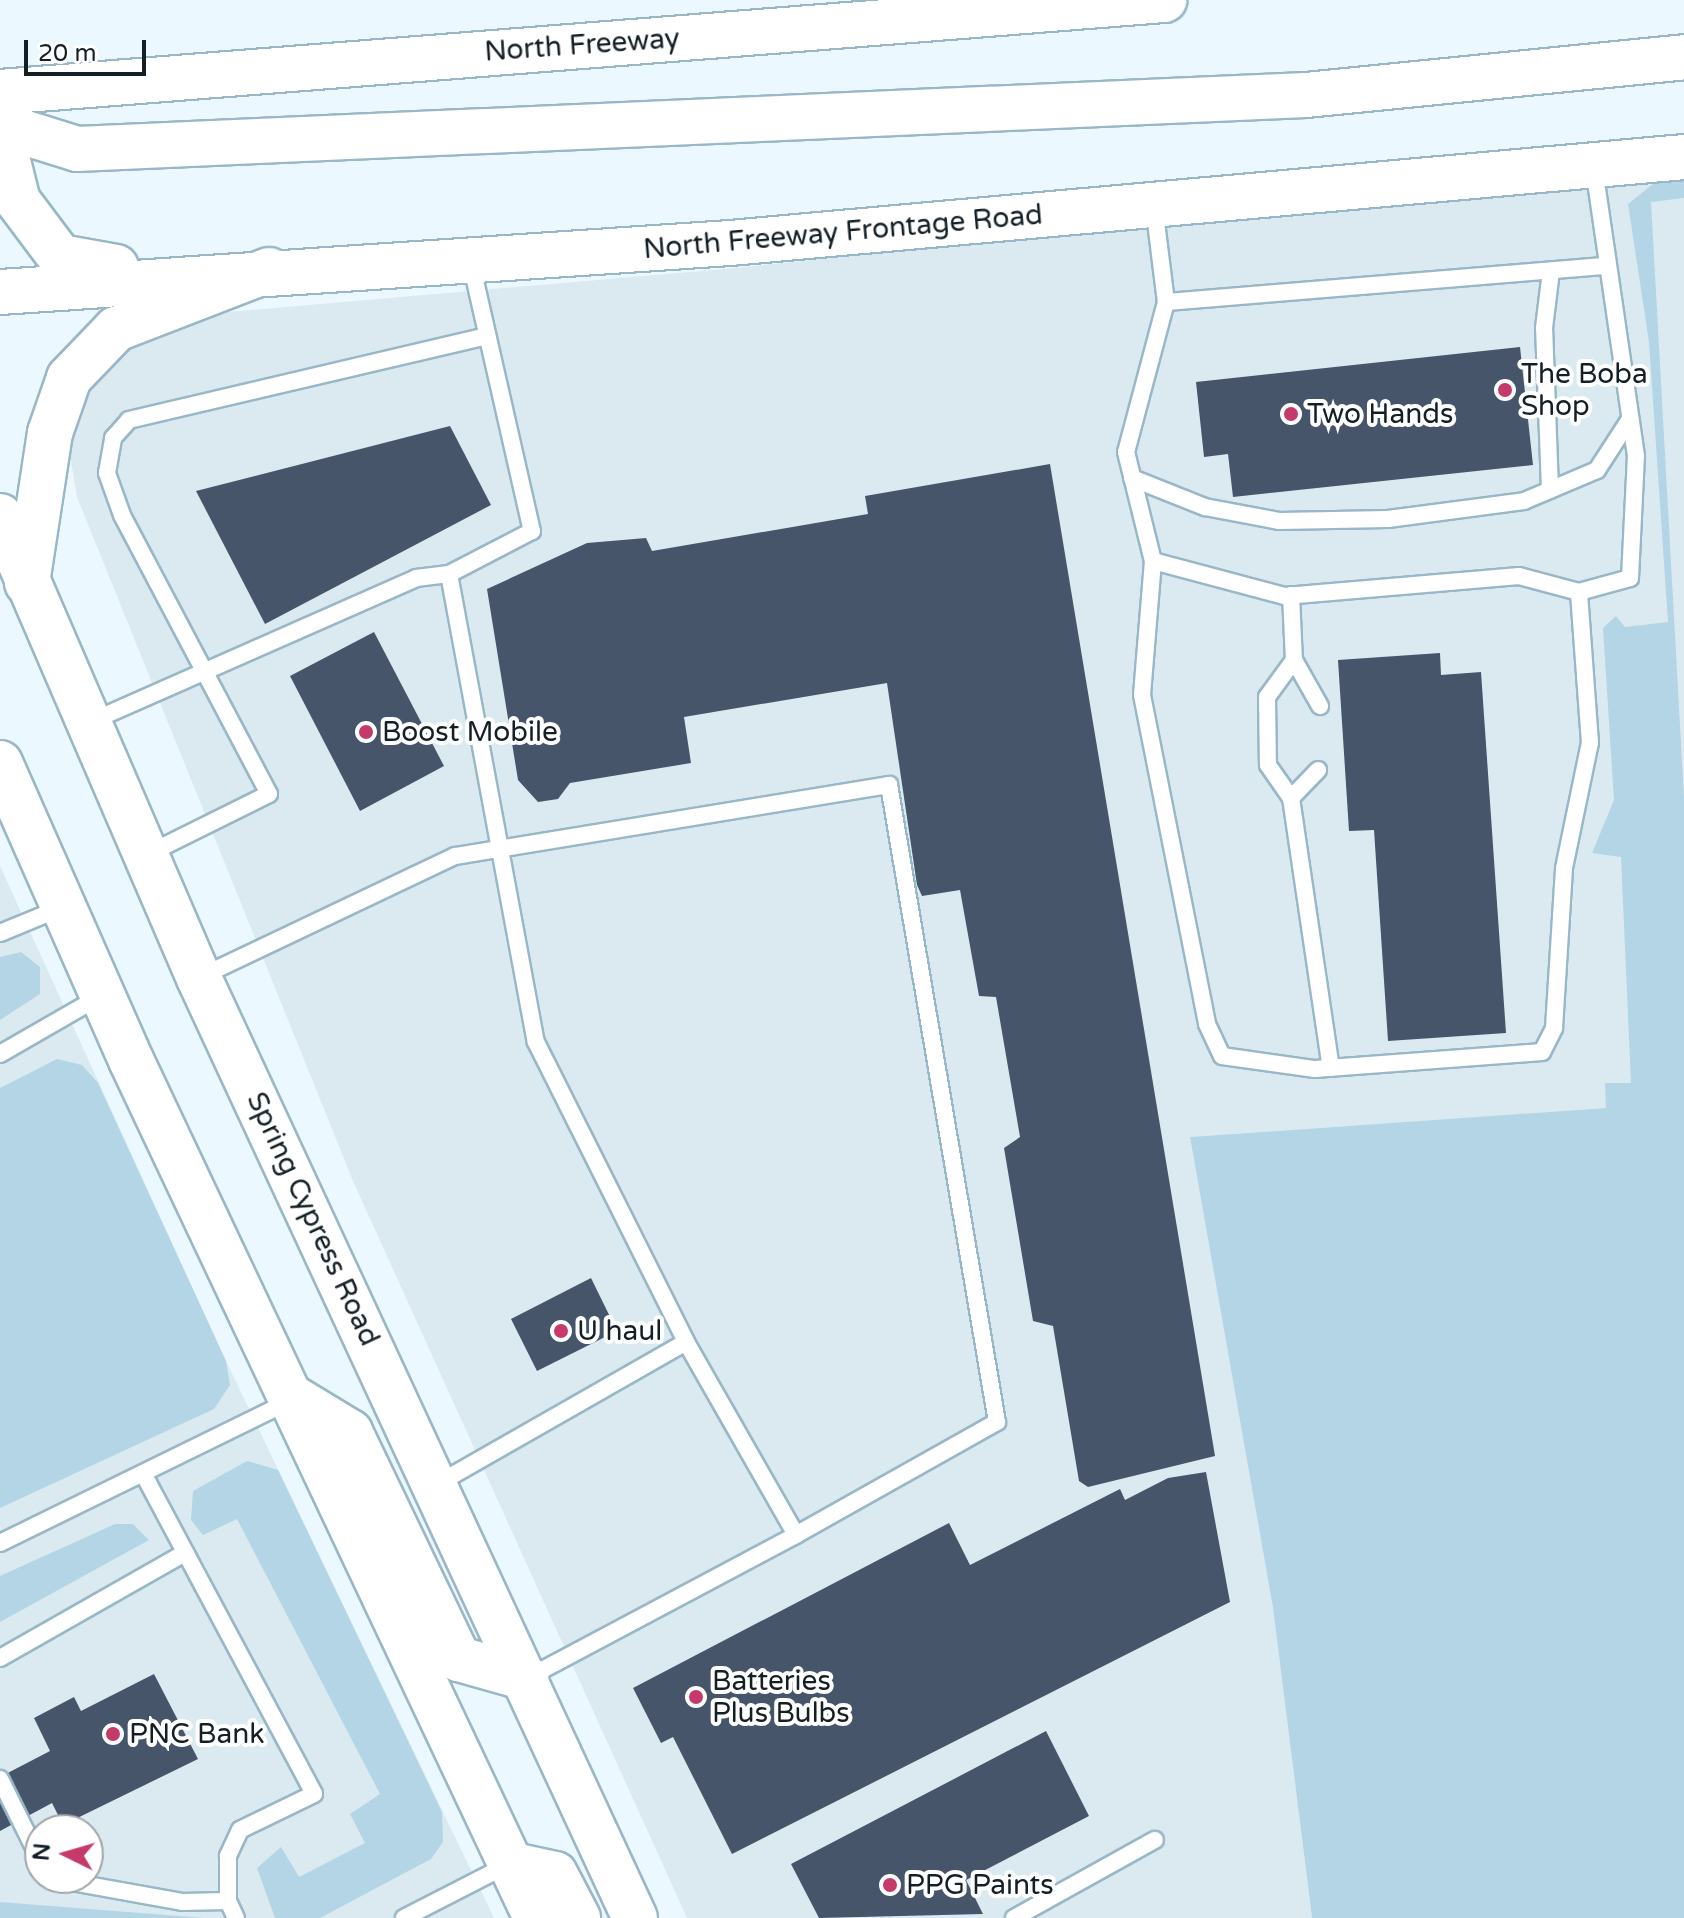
<!DOCTYPE html>
<html>
<head>
<meta charset="utf-8">
<style>
  body { margin:0 }
  #map { position:relative; width:1684px; height:1918px; overflow:hidden; background:#ecf8ff; font-family:"Varela Round",sans-serif }
  div>[style] { position:absolute }
  [style*='--x'] { left:calc(var(--x)*1px); top:calc(var(--y)*1px); width:calc(var(--w)*1px); rotate:calc(var(--a)*1deg) }
  .built>* { inset:0; background:#dbeaf1 }
  .green>* { inset:0; background:#b3d5e6 }
  .building>* { inset:0; background:#46556a }
  .roads { filter:drop-shadow(2px 0 #99b7c6) drop-shadow(-2px 0 #99b7c6) drop-shadow(0 2px #99b7c6) drop-shadow(0 -2px #99b7c6) }
  .service>* { height:16px; margin:-8px; padding:0 8px; transform-origin:8px; border-radius:8px; background:#fff }
  .secondary>* { height:44px; margin:-22px; padding:0 22px; transform-origin:22px; border-radius:22px; background:#fff }
  .primary>* { height:44px; margin:-22px; padding:0 22px; transform-origin:22px; border-radius:22px; background:#fff }
  .motorway>* { height:44px; margin:-22px; padding:0 22px; transform-origin:22px; border-radius:22px; background:#fff }
  .dots>* { width:22px; height:22px; translate:-50% -50%; box-sizing:border-box; border:4px solid #fff; border-radius:50% }
  span { translate:-50% -50%; white-space:nowrap; text-align:center; line-height:1.15; -webkit-text-stroke:8px #fff; paint-order:stroke }
  .street-label { font-size:28px; color:#141f25 }
  .poi-label { font-size:28px; color:#141f25 }
  .left { translate:0 -50%; text-align:left }
  .north { position:absolute; left:24px; top:1814px; width:80px; height:80px; box-sizing:border-box; background:#fff; border:2px solid #a1a5a8; border-radius:50%; rotate:275deg; font-size:22px; font-weight:700; line-height:32px; text-align:center; color:#141f25 }
  .north::after { content:''; display:block; margin:auto; width:28px; height:36px; background:#c5396b; clip-path:polygon(50% 0,100% 100%,50% 72%,0 100%) }
  .scale { position:absolute; left:24px; top:40px; width:122px; height:36px; box-sizing:border-box; border:4px solid #141f25; border-top:0; padding-left:10px; font-size:24px; line-height:28px; white-space:nowrap; color:#141f25; -webkit-text-stroke:6px #fff; paint-order:stroke }
</style>
</head>
<body>
<div id="map">
  <div class="built">
    <div style="clip-path:polygon(1684px 170px,1684px 994px,1631px 1083px,1607px 1108px,1190px 1137px,1273px 1608px,1312px 1918px,687px 1918px,353px 1181px,77px 497px,69px 450px,76px 406px,99px 364px,169px 317px,724px 269px)"></div>
    <div style="clip-path:polygon(evenodd,0 866px,226px 1361px,494px 1918px,0 1918px,0 866px,40px 1830px,88px 1830px,88px 1878px,40px 1878px,40px 1830px)"></div>
  </div>
  <div class="green">
    <div style="clip-path:polygon(1684px 170px,1684px 198px,1651px 202px,1684px 797px,1684px 1918px,1312px 1918px,1273px 1608px,1190px 1137px,1606px 1108px,1605px 1083px,1631px 1083px,1621px 857px,1592px 853px,1614px 800px,1603px 628px,1616px 616px,1625px 627px,1668px 622px,1649px 342px,1628px 204px,1668px 172px)"></div>
    <div style="clip-path:polygon(21px 952px,40px 967px,40px 994px,0 1020px,0 957px)"></div>
    <div style="clip-path:polygon(57px 1059px,82px 1065px,98px 1083px,226px 1361px,230px 1385px,214px 1409px,0 1508px,0 1088px)"></div>
    <div style="clip-path:polygon(247px 1461px,278px 1470px,442px 1812px,443px 1842px,431px 1859px,320px 1918px,275px 1918px,257px 1868px,281px 1847px,299px 1877px,365px 1843px,350px 1814px,380px 1794px,237px 1519px,203px 1535px,191px 1520px,193px 1491px)"></div>
    <div style="clip-path:polygon(115px 1524px,133px 1524px,149px 1540px,0 1622px,0 1576px)"></div>
    <div style="clip-path:polygon(0 1902px,204px 1918px,0 1918px)"></div>
  </div>
  <div class="building">
    <div style="clip-path:polygon(1520px 347px,1533px 465px,1233px 497px,1228px 454px,1204px 457px,1196px 382px)"></div>
    <div style="clip-path:polygon(450px 426px,491px 505px,265px 624px,196px 491px)"></div>
    <div style="clip-path:polygon(1050px 464px,1215px 1456px,1088px 1487px,1079px 1481px,1053px 1326px,1033px 1321px,1004px 1148px,1020px 1137px,996px 997px,979px 996px,960px 890px,922px 896px,917px 885px,887px 683px,684px 717px,691px 763px,570px 783px,558px 799px,538px 802px,518px 780px,487px 589px,587px 543px,646px 538px,652px 551px,868px 514px,865px 496px)"></div>
    <div style="clip-path:polygon(374px 632px,444px 766px,360px 811px,290px 676px)"></div>
    <div style="clip-path:polygon(1440px 653px,1441px 675px,1481px 672px,1506px 1033px,1388px 1041px,1374px 830px,1349px 831px,1338px 660px)"></div>
    <div style="clip-path:polygon(591px 1278px,617px 1331px,537px 1371px,511px 1319px)"></div>
    <div style="clip-path:polygon(1206px 1472px,1230px 1602px,732px 1854px,673px 1737px,661px 1743px,633px 1688px,949px 1523px,970px 1565px,1120px 1489px,1125px 1500px,1168px 1478px)"></div>
    <div style="clip-path:polygon(154px 1674px,198px 1759px,63px 1825px,52px 1803px,0 1831px,0 1777px,50px 1751px,34px 1718px,74px 1697px,81px 1711px)"></div>
    <div style="clip-path:polygon(1046px 1731px,1089px 1816px,966px 1880px,983px 1914px,819px 1918px,791px 1864px)"></div>
  </div>
  <div class="roads">
    <div class="service">
      <div style="--x:1154;--y:206;--w:97;--a:82.9"></div>
      <div style="--x:1166;--y:302;--w:155;--a:104.9"></div>
      <div style="--x:1126;--y:452;--w:112;--a:76.1"></div>
      <div style="--x:1153;--y:561;--w:137;--a:14.9"></div>
      <div style="--x:1285;--y:596;--w:235;--a:-4.9"></div>
      <div style="--x:1519;--y:576;--w:62;--a:14.9"></div>
      <div style="--x:1579;--y:592;--w:53;--a:-15.4"></div>
      <div style="--x:1630;--y:578;--w:122;--a:-87.2"></div>
      <div style="--x:1636;--y:456;--w:292;--a:-98.3"></div>
      <div style="--x:471;--y:263;--w:275;--a:77.2"></div>
      <div style="--x:532;--y:531;--w:93;--a:152.6"></div>
      <div style="--x:449;--y:574;--w:476;--a:79.5"></div>
      <div style="--x:536;--y:1042;--w:335;--a:63.4"></div>
      <div style="--x:686;--y:1342;--w:222;--a:60.3"></div>
      <div style="--x:796;--y:1535;--w:305;--a:152"></div>
      <div style="--x:1166;--y:302;--w:443;--a:-4.7"></div>
      <div style="--x:1132;--y:478;--w:79;--a:21.7"></div>
      <div style="--x:1205;--y:507;--w:75;--a:10.7"></div>
      <div style="--x:1279;--y:521;--w:109;--a:-1.1"></div>
      <div style="--x:1388;--y:519;--w:137;--a:-7.5"></div>
      <div style="--x:1524;--y:501;--w:79;--a:-23"></div>
      <div style="--x:1597;--y:470;--w:61;--a:-57.1"></div>
      <div style="--x:1550;--y:490;--w:162;--a:-92.1"></div>
      <div style="--x:1544;--y:328;--w:57;--a:-83"></div>
      <div style="--x:1153;--y:561;--w:134;--a:94.7"></div>
      <div style="--x:1142;--y:695;--w:335;--a:78.8"></div>
      <div style="--x:1207;--y:1024;--w:35;--a:65"></div>
      <div style="--x:1222;--y:1056;--w:94;--a:8"></div>
      <div style="--x:1315;--y:1069;--w:228;--a:-4.3"></div>
      <div style="--x:1542;--y:1052;--w:27;--a:-63"></div>
      <div style="--x:1554;--y:1028;--w:160;--a:-86.4"></div>
      <div style="--x:1564;--y:868;--w:128;--a:-78.3"></div>
      <div style="--x:1590;--y:743;--w:151;--a:-94.2"></div>
      <div style="--x:1291;--y:595;--w:65;--a:87.4"></div>
      <div style="--x:1294;--y:660;--w:46;--a:126.1"></div>
      <div style="--x:1267;--y:697;--w:68;--a:89.2"></div>
      <div style="--x:1268;--y:765;--w:40;--a:55.1"></div>
      <div style="--x:1291;--y:798;--w:273;--a:81.6"></div>
      <div style="--x:1294;--y:660;--w:53;--a:60.5"></div>
      <div style="--x:90;--y:722;--w:356;--a:-23.8"></div>
      <div style="--x:416;--y:578;--w:33;--a:-7"></div>
      <div style="--x:1291;--y:798;--w:39;--a:-46"></div>
      <div style="--x:148;--y:854;--w:135;--a:-26.4"></div>
      <div style="--x:269;--y:794;--w:315;--a:-117.8"></div>
      <div style="--x:122;--y:515;--w:45;--a:-109.7"></div>
      <div style="--x:107;--y:473;--w:36;--a:-80"></div>
      <div style="--x:113;--y:438;--w:24;--a:-48"></div>
      <div style="--x:129;--y:420;--w:368;--a:-13.2"></div>
      <div style="--x:0;--y:933;--w:68;--a:-22.4"></div>
      <div style="--x:200;--y:977;--w:282;--a:-25.4"></div>
      <div style="--x:455;--y:856;--w:440;--a:-9.3"></div>
      <div style="--x:889;--y:785;--w:646;--a:80.38"></div>
      <div style="--x:997;--y:1422;--w:231;--a:150.7"></div>
      <div style="--x:0;--y:1054;--w:114;--a:-29.9"></div>
      <div style="--x:145;--y:1477;--w:359;--a:61.9"></div>
      <div style="--x:314;--y:1794;--w:82;--a:154.1"></div>
      <div style="--x:240;--y:1830;--w:29;--a:115"></div>
      <div style="--x:228;--y:1856;--w:45;--a:90"></div>
      <div style="--x:228;--y:1901;--w:19;--a:65"></div>
      <div style="--x:439;--y:1483;--w:284;--a:-29.7"></div>
      <div style="--x:0;--y:1543;--w:323;--a:-26.1"></div>
      <div style="--x:0;--y:1658;--w:213;--a:-29.6"></div>
      <div style="--x:0;--y:1779;--w:90;--a:63.7"></div>
      <div style="--x:49;--y:1878;--w:135;--a:10.2"></div>
      <div style="--x:182;--y:1902;--w:46;--a:-1.2"></div>
      <div style="--x:404;--y:1918;--w:116;--a:-27.2"></div>
      <div style="--x:1014;--y:1918;--w:161;--a:-29"></div>
    </div>
    <div class="secondary">
      <div style="--x:0;--y:129;--w:74;--a:76"></div>
      <div style="--x:18;--y:201;--w:70;--a:53.1"></div>
      <div style="--x:60;--y:257;--w:57;--a:10.1"></div>
      <div style="--x:0;--y:292;--w:732;--a:-3.84"></div>
      <div style="--x:730;--y:243;--w:958;--a:-5.15"></div>
    </div>
    <div class="primary">
      <div style="--x:0;--y:516;--w:503;--a:66.7"></div>
      <div style="--x:199;--y:978;--w:1036;--a:65.12"></div>
      <div style="--x:27;--y:583;--w:152;--a:-81.3"></div>
      <div style="--x:50;--y:433;--w:58;--a:-70.9"></div>
      <div style="--x:69;--y:378;--w:68;--a:-46.2"></div>
      <div style="--x:116;--y:329;--w:164;--a:-21.1"></div>
      <div style="--x:0;--y:763;--w:325;--a:66.2"></div>
      <div style="--x:131;--y:1060;--w:949;--a:64.73"></div>
      <div style="--x:294;--y:1398;--w:66;--a:31.3"></div>
      <div style="--x:350;--y:1432;--w:252;--a:64.4"></div>
      <div style="--x:459;--y:1659;--w:70;--a:15.8"></div>
      <div style="--x:509;--y:1864;--w:47;--a:12.3"></div>
      <div style="--x:555;--y:1874;--w:50;--a:62.4"></div>
    </div>
    <div class="motorway">
      <div style="--x:0;--y:92;--w:1168;--a:-4.52"></div>
      <div style="--x:0;--y:125;--w:81;--a:17.3"></div>
      <div style="--x:77;--y:149;--w:1230;--a:-2.52"></div>
      <div style="--x:1306;--y:95;--w:380;--a:-5.7"></div>
    </div>
  </div>
  <div class="dots">
    <div style="left:1505px;top:390px;background:#c5396b"></div>
    <div style="left:1291px;top:414px;background:#c5396b"></div>
    <div style="left:366px;top:732px;background:#c5396b"></div>
    <div style="left:561px;top:1331px;background:#c5396b"></div>
    <div style="left:696px;top:1697px;background:#c5396b"></div>
    <div style="left:113px;top:1734px;background:#c5396b"></div>
    <div style="left:890px;top:1885px;background:#c5396b"></div>
  </div>
  <div class="street-label">
    <span style="left:582px;top:45px;rotate:-4deg">North Freeway</span>
    <span style="left:843px;top:232px;rotate:-5deg">North Freeway Frontage Road</span>
    <span style="left:313px;top:1219px;rotate:65deg">Spring Cypress Road</span>
  </div>
  <div class="poi-label">
    <span class="left" style="left:1521px;top:390px">The Boba<br>Shop</span>
    <span class="left" style="left:1307px;top:414px">Two Hands</span>
    <span class="left" style="left:382px;top:732px">Boost Mobile</span>
    <span class="left" style="left:577px;top:1331px">U haul</span>
    <span class="left" style="left:712px;top:1697px">Batteries<br>Plus Bulbs</span>
    <span class="left" style="left:129px;top:1734px">PNC Bank</span>
    <span class="left" style="left:906px;top:1885px">PPG Paints</span>
  </div>
  <div class="north">N</div>
  <div class="scale">20 m</div>
</div>
</body>
</html>
